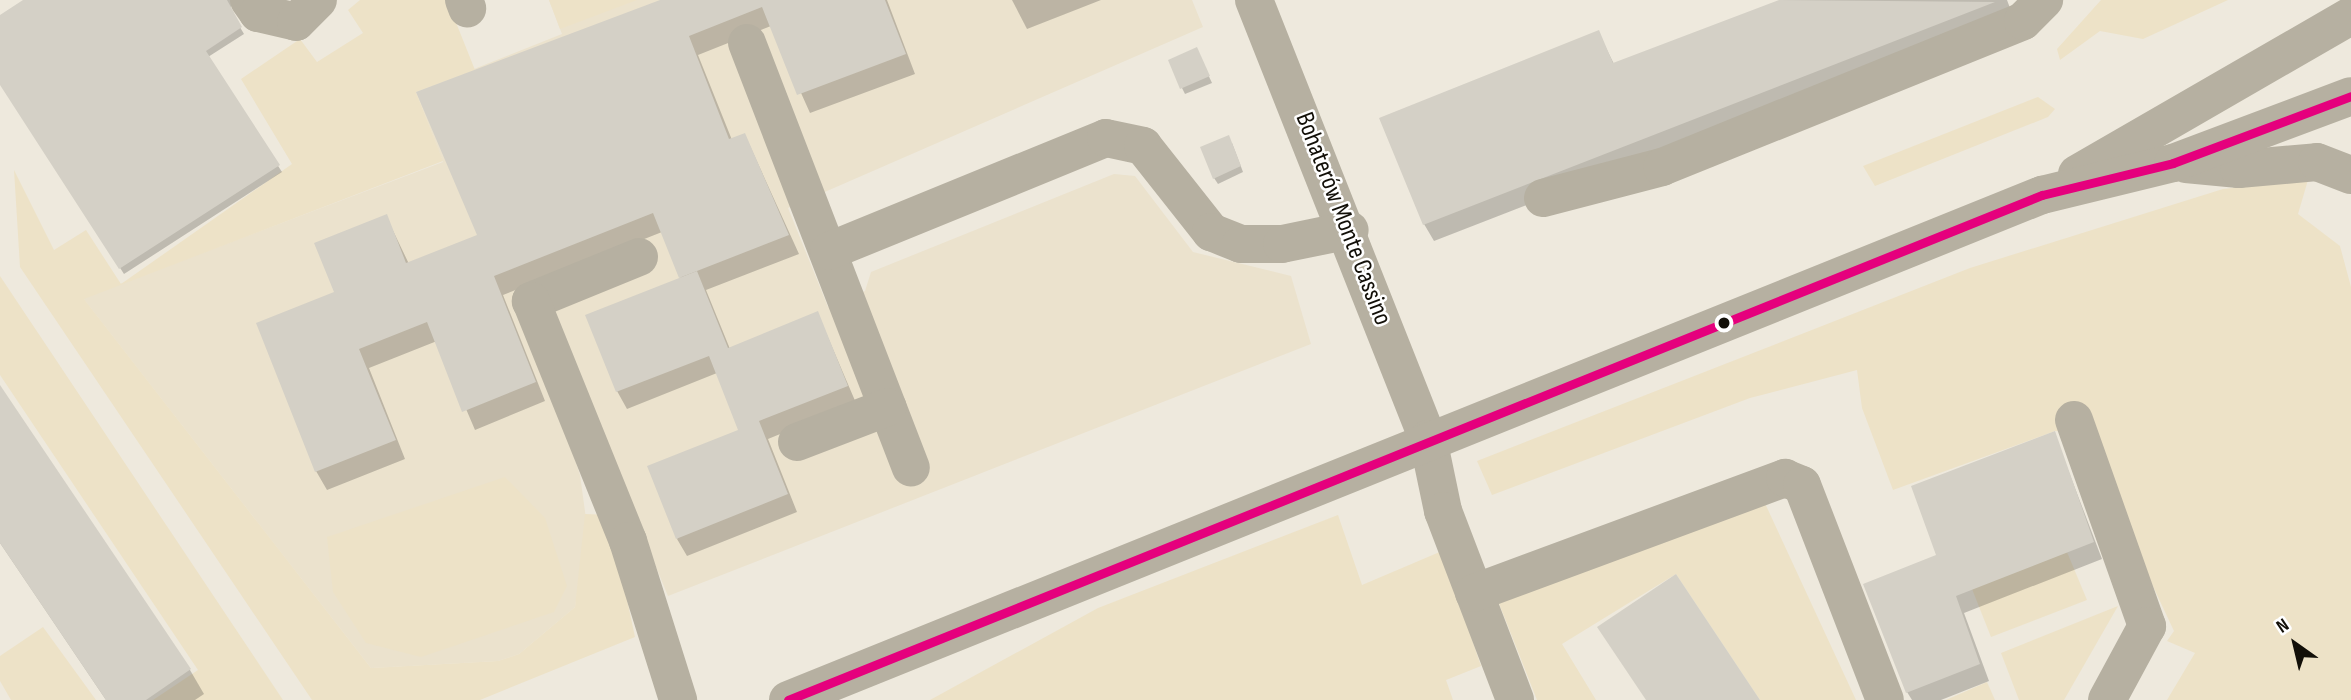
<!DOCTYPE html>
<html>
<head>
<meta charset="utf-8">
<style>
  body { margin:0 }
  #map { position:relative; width:2351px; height:700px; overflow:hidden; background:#eee9dd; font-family:"Sofia Sans Condensed",sans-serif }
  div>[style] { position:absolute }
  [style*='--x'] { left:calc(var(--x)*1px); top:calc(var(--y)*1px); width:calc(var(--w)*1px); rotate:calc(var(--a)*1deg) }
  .built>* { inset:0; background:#ebe2cd }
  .green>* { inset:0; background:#ede2c7 }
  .shadow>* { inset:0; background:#0003 }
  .building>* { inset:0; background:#d4d0c6 }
  .minor>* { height:38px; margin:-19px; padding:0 19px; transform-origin:19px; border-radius:19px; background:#b6b0a1 }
  .bus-1>* { height:9px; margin:-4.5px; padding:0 4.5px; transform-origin:4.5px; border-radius:4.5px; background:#e5007d }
  .dots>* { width:19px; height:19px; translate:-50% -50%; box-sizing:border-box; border:4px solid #fff; border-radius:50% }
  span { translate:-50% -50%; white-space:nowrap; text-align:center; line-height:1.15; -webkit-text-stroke:5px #fff; paint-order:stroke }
  .street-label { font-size:26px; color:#120f08 }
  .north { position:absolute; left:2260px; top:609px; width:70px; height:70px; -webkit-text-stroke:5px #fff; paint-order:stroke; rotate:326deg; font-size:19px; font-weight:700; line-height:28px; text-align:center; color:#120f08 }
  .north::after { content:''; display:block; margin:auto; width:24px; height:32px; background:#120f08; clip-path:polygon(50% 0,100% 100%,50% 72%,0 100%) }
</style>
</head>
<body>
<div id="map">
  <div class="built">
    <div style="clip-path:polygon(549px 0,1192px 0,1203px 27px,788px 208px,828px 307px,865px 291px,871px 272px,1114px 174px,1135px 176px,1193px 252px,1291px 276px,1311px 344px,668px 596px,582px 389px,555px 399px,580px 475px,587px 526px,575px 607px,519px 654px,498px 661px,371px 668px,83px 298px,443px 162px,416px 92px,562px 34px)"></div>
  </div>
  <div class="green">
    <div style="clip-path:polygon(360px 0,447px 0,475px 70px,416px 92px,443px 161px,84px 299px,371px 668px,498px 661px,519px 654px,575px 607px,585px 514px,609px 515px,635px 637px,480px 700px,312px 700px,20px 267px,14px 170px,54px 250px,86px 230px,121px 284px,292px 164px,241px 79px,300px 39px,317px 62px,363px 33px,348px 10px)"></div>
    <div style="clip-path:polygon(549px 0,637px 0,560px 29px)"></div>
    <div style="clip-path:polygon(2101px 0,2228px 0,2143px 39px,2100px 31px,2060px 60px,2057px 49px)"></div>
    <div style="clip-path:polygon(2038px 97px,2055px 109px,2048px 117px,1875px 186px,1863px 166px)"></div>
    <div style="clip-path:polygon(2308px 180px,2298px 214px,2340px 246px,2351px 287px,2351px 700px,2167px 700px,2195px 653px,2167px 641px,2174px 631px,2081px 433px,2055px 431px,1893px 490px,1862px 408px,1857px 370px,1750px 398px,1492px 495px,1477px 461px,1970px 268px,2223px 189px)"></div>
    <div style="clip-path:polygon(0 276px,283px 700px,153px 700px,198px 670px,0 375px)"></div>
    <div style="clip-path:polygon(505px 477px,545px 518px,567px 586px,554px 612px,421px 657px,366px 643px,333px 592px,327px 537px)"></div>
    <div style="clip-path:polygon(1763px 499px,1856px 700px,1760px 700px,1676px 574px,1562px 644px,1596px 700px,1537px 700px,1498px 601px)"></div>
    <div style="clip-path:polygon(1338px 515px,1362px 585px,1442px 551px,1481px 666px,1446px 680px,1453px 700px,930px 700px,1098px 608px)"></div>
    <div style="clip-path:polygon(2067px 552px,2087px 600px,1991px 637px,1972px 589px)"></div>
    <div style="clip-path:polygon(2118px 606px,2064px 700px,2019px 700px,2001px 653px)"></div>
    <div style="clip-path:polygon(43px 627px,96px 700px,11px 700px,0 681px,0 656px)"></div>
    <div style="clip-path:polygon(1987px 682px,1995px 700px,1946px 700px)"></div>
  </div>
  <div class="shadow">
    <div style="clip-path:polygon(26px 0,234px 0,230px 10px,244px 34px,208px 57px,282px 172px,124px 274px,0 82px,0 17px)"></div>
    <div style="clip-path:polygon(673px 0,887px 0,915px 74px,810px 113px,771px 26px,698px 55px,732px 140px,745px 135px,799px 254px,706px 290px,730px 349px,818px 314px,856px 403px,768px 439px,797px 512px,687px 556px,677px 539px,740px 431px,717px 373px,627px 409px,617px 391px,681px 279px,662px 232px,503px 295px,545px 401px,475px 430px,437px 341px,369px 368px,405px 459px,327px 490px,316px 471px,336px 293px,386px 216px,409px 264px,480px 236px)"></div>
    <div style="clip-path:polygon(1012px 0,1101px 0,1027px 29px)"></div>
    <div style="clip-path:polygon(1784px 0,2007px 0,2013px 16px,1434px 241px,1424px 224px,1598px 32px,1614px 64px)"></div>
    <div style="clip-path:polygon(1199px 55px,1212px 83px,1185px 94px,1182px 88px)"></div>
    <div style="clip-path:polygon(1232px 143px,1243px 172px,1218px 184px,1214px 178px)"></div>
    <div style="clip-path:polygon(0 388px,190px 670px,204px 694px,195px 700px,106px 700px,0 543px)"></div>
    <div style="clip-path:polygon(2054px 433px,2102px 559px,1964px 613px,1989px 681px,1941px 700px,1912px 700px,1907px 692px,1938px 556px)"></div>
  </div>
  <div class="building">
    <div style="clip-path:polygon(23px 0,227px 0,242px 27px,206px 51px,280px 165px,119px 269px,0 85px,0 15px)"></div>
    <div style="clip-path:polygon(660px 0,885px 0,906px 54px,797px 95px,762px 7px,689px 36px,729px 139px,745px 133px,789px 235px,679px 278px,653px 213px,494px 276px,536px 382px,462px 412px,427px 322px,359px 349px,396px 440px,315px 472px,256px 323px,334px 292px,314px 243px,387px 214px,406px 263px,477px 235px,416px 92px)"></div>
    <div style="clip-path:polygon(1779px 0,1995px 2px,1423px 225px,1379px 118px,1599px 30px,1613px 63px)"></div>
    <div style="clip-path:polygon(1197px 47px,1210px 76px,1180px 89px,1168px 60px)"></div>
    <div style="clip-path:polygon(1229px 135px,1241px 166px,1213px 179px,1200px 147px)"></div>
    <div style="clip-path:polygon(697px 271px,728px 348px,818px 311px,848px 386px,759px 421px,788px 494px,676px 539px,647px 466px,738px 430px,709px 356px,616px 392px,585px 315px)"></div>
    <div style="clip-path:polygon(0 385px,191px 669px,146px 700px,106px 700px,0 543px)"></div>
    <div style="clip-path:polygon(2055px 431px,2094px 542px,1956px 596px,1980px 664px,1906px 693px,1863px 584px,1936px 555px,1911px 486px)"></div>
    <div style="clip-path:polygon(1676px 574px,1760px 700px,1646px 700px,1597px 627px)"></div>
  </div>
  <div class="minor">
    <div style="--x:249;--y:0;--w:16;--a:55"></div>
    <div style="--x:258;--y:13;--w:39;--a:13"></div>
    <div style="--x:296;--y:22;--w:31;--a:-45"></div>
    <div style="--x:464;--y:0;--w:9;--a:69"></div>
    <div style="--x:1254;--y:0;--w:472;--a:68.4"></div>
    <div style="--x:1428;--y:439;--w:74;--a:78.2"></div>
    <div style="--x:1443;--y:511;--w:202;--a:69.1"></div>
    <div style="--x:747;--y:43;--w:455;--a:68.9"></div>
    <div style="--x:2186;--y:164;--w:53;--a:5.4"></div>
    <div style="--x:2239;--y:169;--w:78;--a:-5.1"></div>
    <div style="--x:2317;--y:162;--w:36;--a:21"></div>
    <div style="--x:2077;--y:174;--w:316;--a:-30"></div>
    <div style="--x:1543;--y:198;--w:123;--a:-14.6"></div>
    <div style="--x:1662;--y:167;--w:389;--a:-22"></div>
    <div style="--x:2023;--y:21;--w:30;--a:-45"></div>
    <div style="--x:829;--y:251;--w:299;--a:-22.2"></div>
    <div style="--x:1106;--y:138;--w:38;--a:12"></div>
    <div style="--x:1143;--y:146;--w:110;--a:51.7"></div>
    <div style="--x:1211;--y:232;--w:32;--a:22"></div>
    <div style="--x:1241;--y:244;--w:41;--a:0"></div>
    <div style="--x:1282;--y:244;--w:69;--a:-11.6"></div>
    <div style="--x:639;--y:257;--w:117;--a:157.8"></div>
    <div style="--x:531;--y:301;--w:259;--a:68"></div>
    <div style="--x:628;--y:541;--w:167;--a:72.5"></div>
    <div style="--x:2074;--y:420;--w:219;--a:70.5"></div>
    <div style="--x:2147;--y:626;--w:84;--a:118.4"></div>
    <div style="--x:797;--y:442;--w:97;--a:-21"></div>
    <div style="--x:1474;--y:593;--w:332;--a:-20.3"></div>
    <div style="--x:1785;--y:478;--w:18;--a:22"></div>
    <div style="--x:1802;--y:485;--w:230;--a:68.9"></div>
    <div style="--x:788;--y:700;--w:1352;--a:-21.94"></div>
    <div style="--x:2042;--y:195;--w:135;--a:-13.7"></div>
    <div style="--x:2173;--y:163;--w:190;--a:-20.6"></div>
  </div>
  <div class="bus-1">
    <div style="--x:788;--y:700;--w:1352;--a:-21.94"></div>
    <div style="--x:2042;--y:195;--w:135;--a:-13.7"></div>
    <div style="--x:2173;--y:163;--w:190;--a:-20.6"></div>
  </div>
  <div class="dots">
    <div style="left:1724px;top:323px;background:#120f08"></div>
  </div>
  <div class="street-label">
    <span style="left:1343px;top:219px;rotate:69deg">Bohaterów Monte Cassino</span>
  </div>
  <div class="north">N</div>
</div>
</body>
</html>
